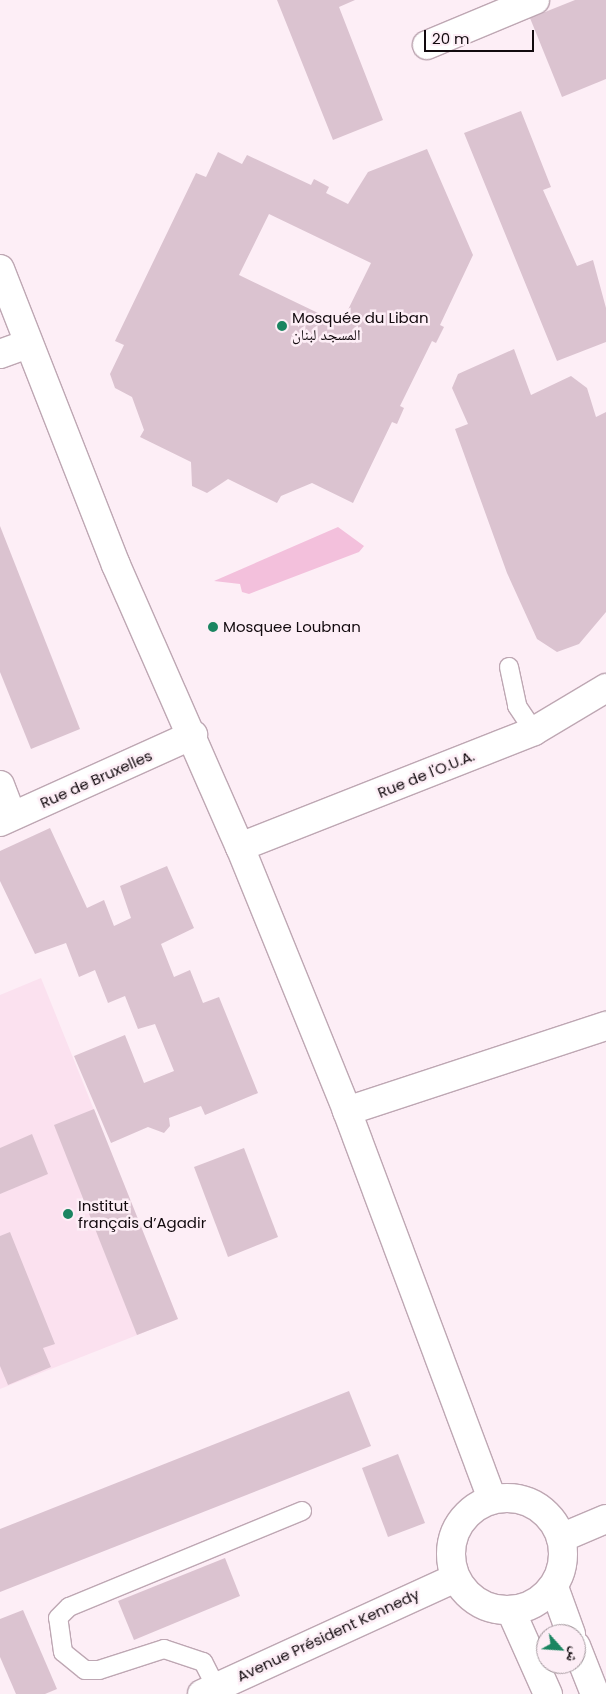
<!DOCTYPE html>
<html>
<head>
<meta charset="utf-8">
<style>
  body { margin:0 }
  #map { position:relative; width:606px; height:1694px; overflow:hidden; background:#fdeef6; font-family:Poppins,"Noto Naskh Arabic",sans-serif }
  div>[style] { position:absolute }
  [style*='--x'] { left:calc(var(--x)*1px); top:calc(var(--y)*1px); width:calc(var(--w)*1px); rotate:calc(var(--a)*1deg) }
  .built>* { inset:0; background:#fbe1ef }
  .green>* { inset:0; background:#f3c0dc }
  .building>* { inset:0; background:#dbc3d0 }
  .roads { filter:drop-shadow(1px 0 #bea7b3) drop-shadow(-1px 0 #bea7b3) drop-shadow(0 1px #bea7b3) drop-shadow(0 -1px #bea7b3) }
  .service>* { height:18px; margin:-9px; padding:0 9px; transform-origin:9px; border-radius:9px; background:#fff }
  .minor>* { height:28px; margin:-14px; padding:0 14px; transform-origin:14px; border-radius:14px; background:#fff }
  .tertiary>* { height:28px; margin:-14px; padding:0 14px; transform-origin:14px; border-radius:14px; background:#fff }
  .tertiary>.ring { margin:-14px; padding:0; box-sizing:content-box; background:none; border:28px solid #fff; border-radius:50% }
  .dots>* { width:14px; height:14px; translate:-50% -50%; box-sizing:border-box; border:2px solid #fdeef6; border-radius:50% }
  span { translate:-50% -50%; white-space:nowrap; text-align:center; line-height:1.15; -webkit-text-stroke:5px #fdeef6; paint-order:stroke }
  .poi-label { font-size:15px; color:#120a0e }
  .left { translate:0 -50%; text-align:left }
  .street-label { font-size:15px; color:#120a0e }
  .north { position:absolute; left:536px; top:1624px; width:50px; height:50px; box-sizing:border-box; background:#fdeef6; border:1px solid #9f9399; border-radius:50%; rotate:116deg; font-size:14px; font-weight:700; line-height:20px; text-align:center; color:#120a0e }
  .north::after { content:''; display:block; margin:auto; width:18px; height:22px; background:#1b8561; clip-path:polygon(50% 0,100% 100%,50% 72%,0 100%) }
  .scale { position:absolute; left:424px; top:30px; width:110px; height:22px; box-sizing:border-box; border:2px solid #120a0e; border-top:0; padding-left:6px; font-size:15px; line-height:18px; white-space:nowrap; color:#120a0e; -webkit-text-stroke:4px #fdeef6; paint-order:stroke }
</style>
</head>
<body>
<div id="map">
  <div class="built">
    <div style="clip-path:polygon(41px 978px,178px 1319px,0 1389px,0 995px)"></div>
  </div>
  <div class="green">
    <div style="clip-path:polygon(338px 527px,364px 546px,359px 552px,249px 594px,242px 592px,240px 584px,214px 581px)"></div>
  </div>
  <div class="building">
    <div style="clip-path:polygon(277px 0,355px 0,339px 7px,383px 120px,333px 140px)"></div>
    <div style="clip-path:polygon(575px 0,606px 0,606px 79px,562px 97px,530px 18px)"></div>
    <div style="clip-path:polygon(521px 111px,551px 187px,543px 190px,577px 266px,593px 260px,606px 308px,606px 342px,557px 361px,464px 133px)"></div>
    <div style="clip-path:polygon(evenodd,427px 149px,473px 255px,440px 325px,444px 327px,436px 343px,432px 341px,400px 406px,404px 408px,397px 424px,392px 422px,353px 503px,312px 483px,281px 496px,277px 503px,228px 479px,207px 493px,192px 486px,191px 462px,140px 437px,144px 430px,132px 397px,115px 388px,110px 374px,124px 345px,115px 341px,196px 173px,206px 177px,218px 152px,242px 164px,247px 155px,311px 185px,314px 179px,329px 187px,326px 193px,348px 204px,368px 172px,427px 149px,269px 214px,371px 263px,341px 324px,239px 275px,269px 214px)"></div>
    <div style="clip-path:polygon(514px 349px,531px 395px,571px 376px,587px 388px,596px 417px,606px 412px,606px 612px,579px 644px,557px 652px,537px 639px,507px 573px,455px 429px,468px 424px,452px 388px,458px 374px)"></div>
    <div style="clip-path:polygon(0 526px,80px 729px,31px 749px,0 672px)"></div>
    <div style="clip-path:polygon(50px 828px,87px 908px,104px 900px,114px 926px,131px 918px,120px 886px,167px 866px,194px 928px,161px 944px,174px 977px,190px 970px,203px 1003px,219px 997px,258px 1093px,205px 1115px,201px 1106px,169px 1118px,170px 1126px,164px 1133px,148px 1127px,111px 1143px,74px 1056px,125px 1035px,144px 1083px,174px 1071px,155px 1024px,138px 1029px,125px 996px,108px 1003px,95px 970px,79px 977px,66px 943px,35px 954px,0 881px,0 851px)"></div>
    <div style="clip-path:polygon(94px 1109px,178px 1319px,137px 1335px,54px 1125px)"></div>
    <div style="clip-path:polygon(32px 1134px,48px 1174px,0 1194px,0 1148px)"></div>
    <div style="clip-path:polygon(244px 1148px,278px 1237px,228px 1257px,194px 1167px)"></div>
    <div style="clip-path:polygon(10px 1232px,55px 1344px,43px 1348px,51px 1367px,8px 1385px,0 1366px,0 1236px)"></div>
    <div style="clip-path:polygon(349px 1391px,371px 1446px,0 1592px,0 1529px)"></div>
    <div style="clip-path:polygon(398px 1454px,425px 1523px,388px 1537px,362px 1468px)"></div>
    <div style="clip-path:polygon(225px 1558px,240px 1596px,134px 1640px,118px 1601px)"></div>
    <div style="clip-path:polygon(23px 1610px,57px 1689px,45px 1694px,16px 1694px,0 1657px,0 1619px)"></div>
  </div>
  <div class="roads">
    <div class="service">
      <div style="--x:509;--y:667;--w:40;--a:78"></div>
      <div style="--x:517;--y:706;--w:30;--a:56"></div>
      <div style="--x:216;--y:1687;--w:28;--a:-117"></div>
      <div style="--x:203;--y:1662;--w:41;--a:-161.6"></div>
      <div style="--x:164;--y:1649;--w:68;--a:162.1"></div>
      <div style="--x:99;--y:1670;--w:14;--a:180"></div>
      <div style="--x:85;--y:1670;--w:28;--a:-141"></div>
      <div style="--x:63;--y:1652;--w:34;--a:-98"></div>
      <div style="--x:58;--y:1618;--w:16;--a:-45"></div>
      <div style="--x:69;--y:1607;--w:252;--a:-22.4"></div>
    </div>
    <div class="minor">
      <div style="--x:427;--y:45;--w:117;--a:-22.6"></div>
      <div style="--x:0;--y:785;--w:33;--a:69"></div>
      <div style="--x:0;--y:822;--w:212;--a:-24.3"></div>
      <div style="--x:240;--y:847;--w:316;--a:-21.5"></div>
      <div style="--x:534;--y:731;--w:84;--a:-30.8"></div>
      <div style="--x:347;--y:1111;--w:273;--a:-18.2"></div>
    </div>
    <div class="tertiary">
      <div style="--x:0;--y:269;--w:318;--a:68.6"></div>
      <div style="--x:116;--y:565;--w:308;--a:66.3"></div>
      <div style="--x:240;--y:847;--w:285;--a:67.9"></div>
      <div style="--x:347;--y:1111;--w:414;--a:69.5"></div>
      <div style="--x:0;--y:354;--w:30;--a:-20"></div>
      <div class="ring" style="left:451px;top:1498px;width:84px;height:84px"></div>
      <div style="--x:561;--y:1538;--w:49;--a:-22.9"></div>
      <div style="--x:554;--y:1587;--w:50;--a:70.1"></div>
      <div style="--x:511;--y:1611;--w:91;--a:66"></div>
      <div style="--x:576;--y:1646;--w:52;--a:68.4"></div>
      <div style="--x:202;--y:1694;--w:278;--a:-24.6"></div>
    </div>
  </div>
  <div class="dots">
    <div style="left:282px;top:326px;background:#1b8561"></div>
    <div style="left:213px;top:627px;background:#1b8561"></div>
    <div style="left:68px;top:1214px;background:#1b8561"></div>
  </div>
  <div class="poi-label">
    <span class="left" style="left:292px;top:326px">Mosquée du Liban<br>المسجد لبنان</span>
    <span class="left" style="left:223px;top:627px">Mosquee Loubnan</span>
    <span class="left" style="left:78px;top:1214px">Institut<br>français d’Agadir</span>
  </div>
  <div class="street-label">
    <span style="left:426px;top:774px;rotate:-22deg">Rue de l'O.U.A.</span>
    <span style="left:96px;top:779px;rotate:-24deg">Rue de Bruxelles</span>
    <span style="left:328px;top:1635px;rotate:-25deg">Avenue Président Kennedy</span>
  </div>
  <div class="north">ش</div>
  <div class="scale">20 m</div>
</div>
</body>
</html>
